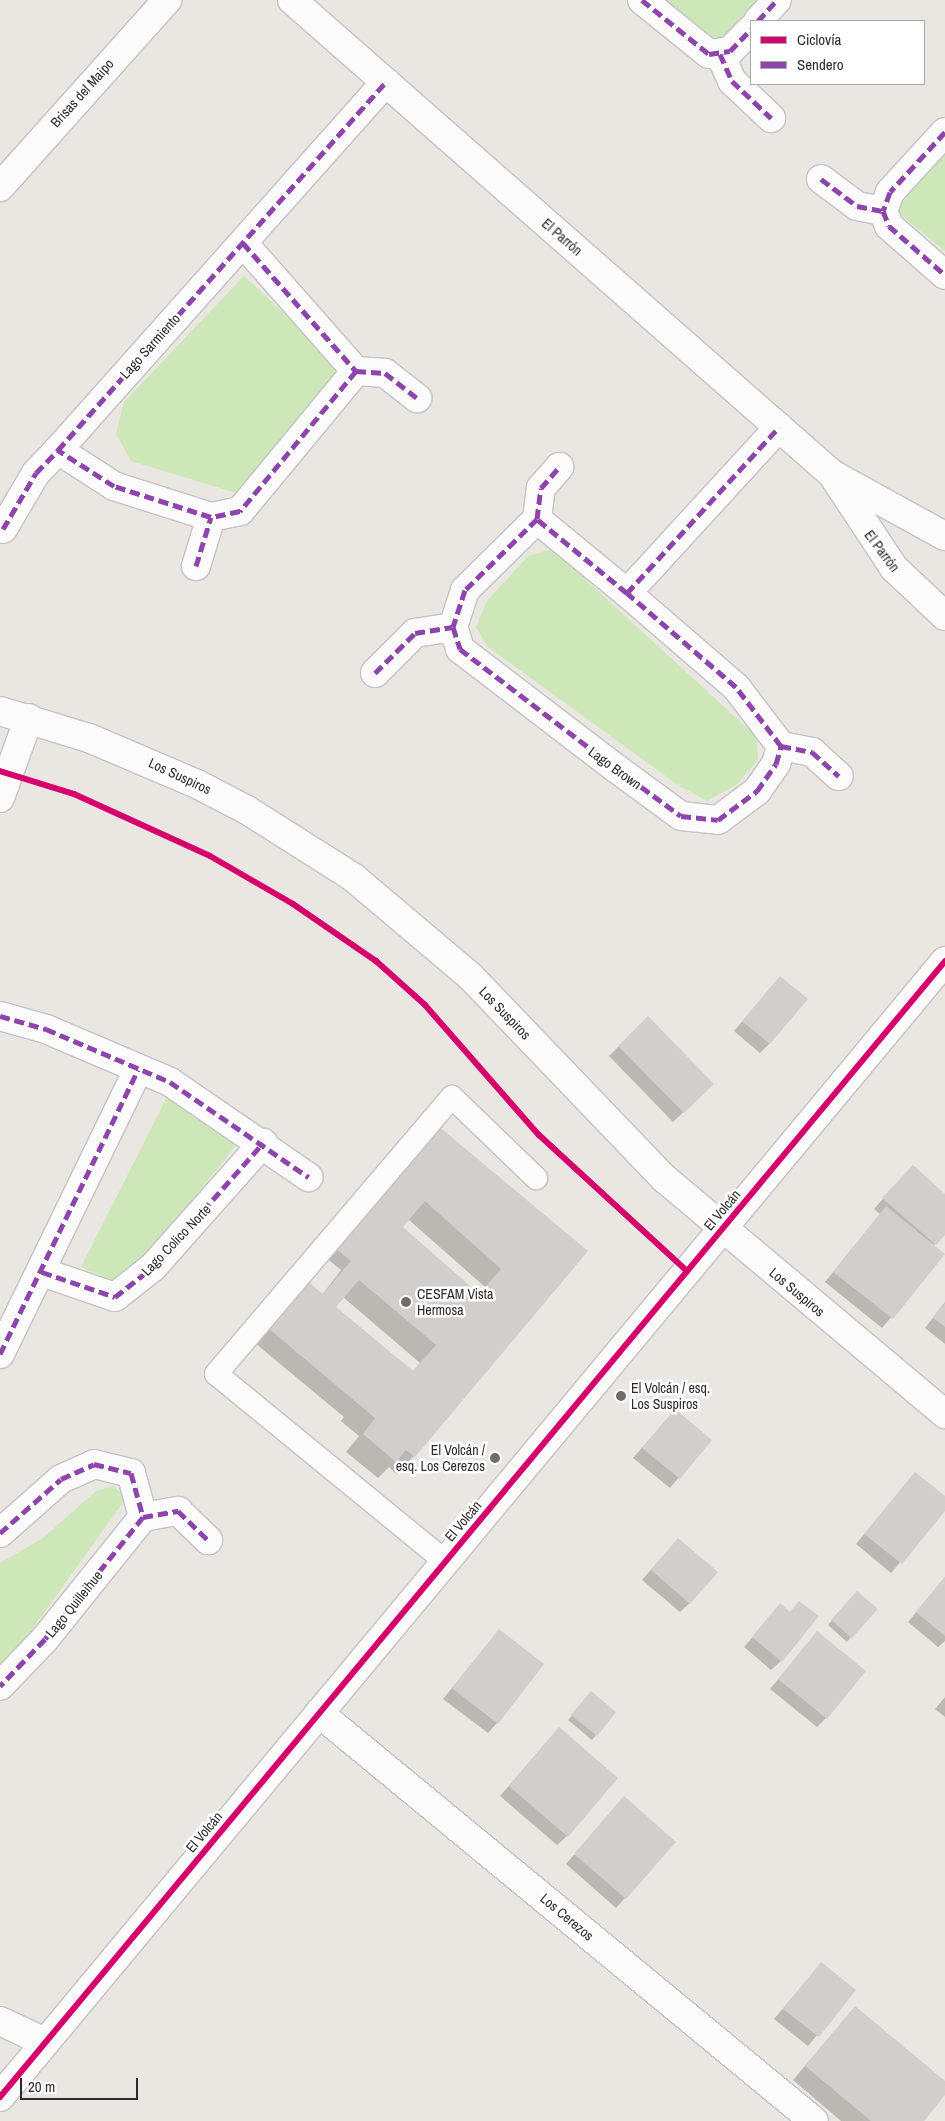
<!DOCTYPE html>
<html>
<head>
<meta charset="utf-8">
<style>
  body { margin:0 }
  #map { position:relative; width:945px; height:2121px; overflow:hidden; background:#eae6e2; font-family:"Archivo Narrow",sans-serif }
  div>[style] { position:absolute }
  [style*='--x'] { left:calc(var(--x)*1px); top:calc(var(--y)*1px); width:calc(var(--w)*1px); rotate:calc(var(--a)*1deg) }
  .green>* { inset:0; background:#cee7b9 }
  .shadow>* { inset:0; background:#0003 }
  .building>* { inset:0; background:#d1cecb }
  .roads { filter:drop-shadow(1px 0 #c4c3c3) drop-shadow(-1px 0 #c4c3c3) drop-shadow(0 1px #c4c3c3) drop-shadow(0 -1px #c4c3c3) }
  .lane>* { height:22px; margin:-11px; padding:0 11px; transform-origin:11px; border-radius:11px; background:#fcfbfb }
  .street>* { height:28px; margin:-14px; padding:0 14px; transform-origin:14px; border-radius:14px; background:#fcfbfb }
  .secondary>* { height:28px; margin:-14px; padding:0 14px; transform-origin:14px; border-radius:14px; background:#fcfbfb }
  .quiet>* { height:5px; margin-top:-2.5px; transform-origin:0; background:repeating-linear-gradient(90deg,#8e44ad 0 10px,transparent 0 15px) }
  .cycleway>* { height:6px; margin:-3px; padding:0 3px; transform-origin:3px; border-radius:3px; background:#d6006c }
  .dots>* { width:14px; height:14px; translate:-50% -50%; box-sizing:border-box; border:2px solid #fff; border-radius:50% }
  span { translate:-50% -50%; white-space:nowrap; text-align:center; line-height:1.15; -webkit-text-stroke:5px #fff; paint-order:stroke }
  .street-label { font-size:14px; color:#2c2c2c }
  .poi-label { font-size:14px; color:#2c2c2c }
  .left { translate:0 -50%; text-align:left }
  .right { translate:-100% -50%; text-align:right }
  .legend { position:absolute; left:750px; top:20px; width:175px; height:65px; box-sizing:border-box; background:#fff; border:1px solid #ababab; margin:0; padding:6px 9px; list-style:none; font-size:15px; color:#2c2c2c }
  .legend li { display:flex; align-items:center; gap:10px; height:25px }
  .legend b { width:25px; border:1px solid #ababab }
  .scale { position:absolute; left:20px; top:2078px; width:118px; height:22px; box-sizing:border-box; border:2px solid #2c2c2c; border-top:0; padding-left:6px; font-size:15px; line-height:18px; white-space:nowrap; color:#2c2c2c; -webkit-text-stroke:4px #fff; paint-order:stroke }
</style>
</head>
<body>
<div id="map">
  <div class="green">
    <div style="clip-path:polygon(665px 0,770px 0,725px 49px)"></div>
    <div style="clip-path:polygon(945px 145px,945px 251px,890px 206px)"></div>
    <div style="clip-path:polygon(244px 276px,329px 355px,336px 372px,236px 493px,131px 461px,116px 434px,124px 402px)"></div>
    <div style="clip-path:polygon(552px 549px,757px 737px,758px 760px,736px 785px,707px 801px,678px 785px,488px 647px,476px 627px,487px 601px,528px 556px)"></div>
    <div style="clip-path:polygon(169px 1093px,241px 1139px,149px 1255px,112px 1280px,81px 1267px)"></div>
    <div style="clip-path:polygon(113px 1486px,127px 1497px,0 1674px,0 1563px,43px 1538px,96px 1491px)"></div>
  </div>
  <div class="shadow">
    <div style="clip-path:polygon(780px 977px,770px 1043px,760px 1053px,734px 1031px)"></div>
    <div style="clip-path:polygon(648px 1018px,713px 1084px,673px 1122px,609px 1056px)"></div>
    <div style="clip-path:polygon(evenodd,427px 1136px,586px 1251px,414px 1456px,396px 1474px,389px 1467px,378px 1478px,346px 1452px,359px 1436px,341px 1421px,344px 1417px,255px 1343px,293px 1297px,322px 1295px,341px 1270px,325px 1257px,427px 1136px,408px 1219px,485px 1287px,478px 1294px,401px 1227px,408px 1219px,427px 1136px,343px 1297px,420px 1363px,412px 1372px,335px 1307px,343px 1297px)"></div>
    <div style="clip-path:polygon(903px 1176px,945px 1195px,945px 1233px,933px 1246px,944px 1254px,882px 1328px,825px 1282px,880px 1214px,874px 1209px)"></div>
    <div style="clip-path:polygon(945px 1302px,945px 1344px,925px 1328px)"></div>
    <div style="clip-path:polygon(675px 1410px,710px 1440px,670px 1488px,633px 1458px)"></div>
    <div style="clip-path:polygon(915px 1473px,945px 1498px,945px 1509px,891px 1573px,856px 1544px)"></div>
    <div style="clip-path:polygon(678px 1539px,690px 1603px,680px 1612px,642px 1580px)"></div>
    <div style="clip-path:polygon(945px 1577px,945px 1641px,938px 1647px,908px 1622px)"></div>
    <div style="clip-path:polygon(852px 1597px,851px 1637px,847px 1642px,828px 1625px)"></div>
    <div style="clip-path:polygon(799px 1603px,781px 1661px,771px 1670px,744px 1647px,780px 1605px,789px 1613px)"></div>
    <div style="clip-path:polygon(499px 1630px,497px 1723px,488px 1733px,443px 1699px)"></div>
    <div style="clip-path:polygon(817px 1633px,826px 1718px,817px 1727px,770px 1689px)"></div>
    <div style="clip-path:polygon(945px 1697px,945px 1717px,935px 1709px)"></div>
    <div style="clip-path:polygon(587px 1698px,596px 1735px,592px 1740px,568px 1720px)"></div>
    <div style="clip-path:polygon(550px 1738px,567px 1836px,557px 1845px,500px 1796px)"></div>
    <div style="clip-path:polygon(615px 1807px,625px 1898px,616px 1908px,566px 1864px)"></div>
    <div style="clip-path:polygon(821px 1964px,855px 1990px,808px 2046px,774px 2019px)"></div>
    <div style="clip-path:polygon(855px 2007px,945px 2083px,945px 2093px,922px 2121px,841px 2121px,793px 2080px)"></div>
  </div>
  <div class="building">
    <div style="clip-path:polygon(780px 976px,808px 999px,770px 1044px,742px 1021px)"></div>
    <div style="clip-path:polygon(648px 1016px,714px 1084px,684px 1113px,618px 1046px)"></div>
    <div style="clip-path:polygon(evenodd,437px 1125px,588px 1251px,415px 1457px,406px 1450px,396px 1462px,363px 1434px,375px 1418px,268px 1328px,307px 1281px,323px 1294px,351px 1261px,334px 1247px,437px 1125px,425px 1201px,501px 1269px,479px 1294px,403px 1227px,425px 1201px,437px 1125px,359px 1280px,436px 1345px,413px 1371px,336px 1307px,359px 1280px)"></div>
    <div style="clip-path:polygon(913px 1165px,945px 1194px,945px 1235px,936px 1245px,882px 1198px)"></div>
    <div style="clip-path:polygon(886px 1206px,945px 1254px,893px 1319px,833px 1272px)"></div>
    <div style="clip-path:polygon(945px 1303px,945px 1327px,933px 1318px)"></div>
    <div style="clip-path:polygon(675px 1409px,712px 1440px,680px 1479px,642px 1448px)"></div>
    <div style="clip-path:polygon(915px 1472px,945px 1496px,945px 1511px,902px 1564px,864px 1534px)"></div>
    <div style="clip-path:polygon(678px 1538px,718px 1572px,690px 1604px,651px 1570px)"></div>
    <div style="clip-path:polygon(945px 1577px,945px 1636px,916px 1612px)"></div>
    <div style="clip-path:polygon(857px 1591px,878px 1609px,852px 1638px,831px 1620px)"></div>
    <div style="clip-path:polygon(799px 1601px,819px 1616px,782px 1662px,752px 1637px,780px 1603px,790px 1612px)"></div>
    <div style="clip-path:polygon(499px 1629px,544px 1664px,498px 1724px,452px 1688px)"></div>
    <div style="clip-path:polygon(817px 1631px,866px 1671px,827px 1719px,778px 1679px)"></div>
    <div style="clip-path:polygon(591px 1691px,616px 1712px,597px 1736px,571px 1715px)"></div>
    <div style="clip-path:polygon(559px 1727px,618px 1778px,568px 1837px,509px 1786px)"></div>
    <div style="clip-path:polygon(624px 1796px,676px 1842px,626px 1899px,574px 1854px)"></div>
    <div style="clip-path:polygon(821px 1962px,856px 1990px,819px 2037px,783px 2009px)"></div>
    <div style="clip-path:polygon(855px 2006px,945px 2081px,945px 2095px,924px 2121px,871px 2121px,805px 2066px)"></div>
  </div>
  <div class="roads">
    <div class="lane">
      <div style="--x:446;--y:1562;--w:297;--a:-140.7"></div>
      <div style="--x:216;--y:1374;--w:364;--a:-49.6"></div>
      <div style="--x:452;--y:1097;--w:117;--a:44"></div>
    </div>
    <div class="street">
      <div style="--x:292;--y:0;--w:719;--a:41.28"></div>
      <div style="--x:832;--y:474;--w:129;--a:28.8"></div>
      <div style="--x:642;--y:0;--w:86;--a:38.9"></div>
      <div style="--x:709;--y:54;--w:21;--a:-8"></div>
      <div style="--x:730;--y:51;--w:30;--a:-46"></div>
      <div style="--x:758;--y:21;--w:28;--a:-48"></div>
      <div style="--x:720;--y:54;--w:30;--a:66"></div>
      <div style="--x:732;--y:81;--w:54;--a:43.5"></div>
      <div style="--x:945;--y:132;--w:81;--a:132.5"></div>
      <div style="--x:890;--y:192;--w:20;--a:110"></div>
      <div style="--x:883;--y:211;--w:16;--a:68"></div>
      <div style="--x:889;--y:226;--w:74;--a:41.2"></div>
      <div style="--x:821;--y:179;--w:45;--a:36.9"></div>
      <div style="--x:857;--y:206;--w:26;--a:11"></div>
      <div style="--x:0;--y:187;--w:251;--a:-48.2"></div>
      <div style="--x:243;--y:243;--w:171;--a:48.6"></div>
      <div style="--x:356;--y:371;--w:182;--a:129.6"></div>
      <div style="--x:240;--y:511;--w:30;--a:168"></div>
      <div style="--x:211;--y:517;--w:102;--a:-162.3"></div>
      <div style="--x:114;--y:486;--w:67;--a:-147.3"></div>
      <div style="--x:58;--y:450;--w:493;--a:-48.3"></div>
      <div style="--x:356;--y:371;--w:29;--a:4"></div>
      <div style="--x:385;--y:373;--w:41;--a:38"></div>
      <div style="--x:832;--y:474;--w:113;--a:56.6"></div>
      <div style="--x:894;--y:568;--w:70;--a:43.3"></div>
      <div style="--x:537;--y:519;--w:31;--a:-83"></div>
      <div style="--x:541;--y:488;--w:28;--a:-49"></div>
      <div style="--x:3;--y:529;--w:65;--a:-59.5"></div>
      <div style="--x:36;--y:473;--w:32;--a:-46"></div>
      <div style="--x:196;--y:566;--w:51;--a:-73"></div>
      <div style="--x:627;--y:593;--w:117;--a:-140.6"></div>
      <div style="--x:537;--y:519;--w:101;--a:135.4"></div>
      <div style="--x:465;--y:590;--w:39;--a:108"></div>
      <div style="--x:453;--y:627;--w:23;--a:72"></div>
      <div style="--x:460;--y:649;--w:198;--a:37.4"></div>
      <div style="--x:617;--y:769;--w:79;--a:36.3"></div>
      <div style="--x:681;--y:816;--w:37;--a:6"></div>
      <div style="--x:718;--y:820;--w:49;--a:-36.6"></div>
      <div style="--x:757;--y:791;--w:33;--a:-55"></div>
      <div style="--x:776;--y:764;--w:19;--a:-74"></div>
      <div style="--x:781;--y:746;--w:74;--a:-127.3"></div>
      <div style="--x:736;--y:687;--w:144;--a:-139.2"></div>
      <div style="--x:627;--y:593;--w:225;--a:-47.5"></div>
      <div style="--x:375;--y:673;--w:57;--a:-45"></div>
      <div style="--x:415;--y:633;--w:38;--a:-9"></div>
      <div style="--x:0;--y:711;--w:93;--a:16.9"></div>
      <div style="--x:89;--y:738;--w:117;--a:23.1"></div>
      <div style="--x:197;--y:784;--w:56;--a:27.5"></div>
      <div style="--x:247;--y:810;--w:127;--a:32.4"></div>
      <div style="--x:354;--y:878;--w:152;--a:40.2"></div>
      <div style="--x:470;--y:976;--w:281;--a:46.2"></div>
      <div style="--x:665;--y:1179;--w:366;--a:40"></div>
      <div style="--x:781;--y:746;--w:32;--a:11"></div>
      <div style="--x:812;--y:752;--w:36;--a:42"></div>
      <div style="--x:0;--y:798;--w:85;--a:-70.1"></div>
      <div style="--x:0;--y:1016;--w:48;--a:15.8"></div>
      <div style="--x:46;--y:1029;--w:135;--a:23.1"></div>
      <div style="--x:170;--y:1082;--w:168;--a:34.5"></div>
      <div style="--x:42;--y:1272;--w:77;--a:18.9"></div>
      <div style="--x:115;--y:1297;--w:48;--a:-38.3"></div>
      <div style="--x:153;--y:1267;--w:166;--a:-48.4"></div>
      <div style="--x:0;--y:1354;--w:316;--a:-64.1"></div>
      <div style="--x:143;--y:1517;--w:36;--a:-10"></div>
      <div style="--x:178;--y:1511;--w:42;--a:44"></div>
      <div style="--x:0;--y:1533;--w:81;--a:-41.5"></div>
      <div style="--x:61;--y:1479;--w:36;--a:-24"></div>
      <div style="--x:94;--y:1464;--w:38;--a:14"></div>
      <div style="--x:131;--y:1473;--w:46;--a:74.7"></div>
      <div style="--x:143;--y:1517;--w:156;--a:128.8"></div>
      <div style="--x:45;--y:1639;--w:65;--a:133.8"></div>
      <div style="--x:319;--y:1713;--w:641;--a:39.5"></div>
      <div style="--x:0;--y:2021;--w:50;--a:25"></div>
    </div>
    <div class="secondary">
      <div style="--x:0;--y:2097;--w:1478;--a:-50.24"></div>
    </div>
  </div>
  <div class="quiet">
    <div style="--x:642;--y:0;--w:86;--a:38.9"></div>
    <div style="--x:709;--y:54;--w:21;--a:-8"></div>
    <div style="--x:730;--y:51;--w:30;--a:-46"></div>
    <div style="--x:758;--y:21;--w:28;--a:-48"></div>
    <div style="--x:720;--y:54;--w:30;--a:66"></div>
    <div style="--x:732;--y:81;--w:54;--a:43.5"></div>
    <div style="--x:945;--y:132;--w:81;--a:132.5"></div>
    <div style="--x:890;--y:192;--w:20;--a:110"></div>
    <div style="--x:883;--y:211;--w:16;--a:68"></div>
    <div style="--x:889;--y:226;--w:74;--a:41.2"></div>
    <div style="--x:821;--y:179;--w:45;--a:36.9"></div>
    <div style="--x:857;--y:206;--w:26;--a:11"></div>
    <div style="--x:243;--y:243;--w:171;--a:48.6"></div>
    <div style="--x:356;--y:371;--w:182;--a:129.6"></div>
    <div style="--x:240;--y:511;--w:30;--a:168"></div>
    <div style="--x:211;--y:517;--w:102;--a:-162.3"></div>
    <div style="--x:114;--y:486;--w:67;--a:-147.3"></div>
    <div style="--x:58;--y:450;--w:493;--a:-48.3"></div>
    <div style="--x:356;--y:371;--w:29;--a:4"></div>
    <div style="--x:385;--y:373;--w:41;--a:38"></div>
    <div style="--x:537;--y:519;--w:31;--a:-83"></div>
    <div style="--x:541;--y:488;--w:28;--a:-49"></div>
    <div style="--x:3;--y:529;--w:65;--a:-59.5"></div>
    <div style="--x:36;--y:473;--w:32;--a:-46"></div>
    <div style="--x:196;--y:566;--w:51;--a:-73"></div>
    <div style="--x:627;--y:593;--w:117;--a:-140.6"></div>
    <div style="--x:537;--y:519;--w:101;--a:135.4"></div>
    <div style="--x:465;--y:590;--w:39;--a:108"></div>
    <div style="--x:453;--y:627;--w:23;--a:72"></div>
    <div style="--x:460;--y:649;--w:198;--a:37.4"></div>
    <div style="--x:617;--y:769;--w:79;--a:36.3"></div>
    <div style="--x:681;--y:816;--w:37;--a:6"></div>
    <div style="--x:718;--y:820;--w:49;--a:-36.6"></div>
    <div style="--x:757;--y:791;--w:33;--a:-55"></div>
    <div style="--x:776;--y:764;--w:19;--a:-74"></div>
    <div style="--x:781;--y:746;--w:74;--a:-127.3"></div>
    <div style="--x:736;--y:687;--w:144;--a:-139.2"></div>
    <div style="--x:627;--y:593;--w:225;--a:-47.5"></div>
    <div style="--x:375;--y:673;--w:57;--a:-45"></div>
    <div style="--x:415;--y:633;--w:38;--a:-9"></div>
    <div style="--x:781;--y:746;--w:32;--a:11"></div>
    <div style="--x:812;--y:752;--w:36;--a:42"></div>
    <div style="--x:0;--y:1016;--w:48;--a:15.8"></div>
    <div style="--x:46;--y:1029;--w:135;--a:23.1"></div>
    <div style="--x:170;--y:1082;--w:168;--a:34.5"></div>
    <div style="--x:42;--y:1272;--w:77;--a:18.9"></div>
    <div style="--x:115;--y:1297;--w:48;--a:-38.3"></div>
    <div style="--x:153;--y:1267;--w:166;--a:-48.4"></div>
    <div style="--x:0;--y:1354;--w:316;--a:-64.1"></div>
    <div style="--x:143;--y:1517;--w:36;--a:-10"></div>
    <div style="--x:178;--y:1511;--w:42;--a:44"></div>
    <div style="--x:0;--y:1533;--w:81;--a:-41.5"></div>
    <div style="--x:61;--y:1479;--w:36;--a:-24"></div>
    <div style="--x:94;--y:1464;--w:38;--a:14"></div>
    <div style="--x:131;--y:1473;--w:46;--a:74.7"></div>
    <div style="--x:143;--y:1517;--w:156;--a:128.8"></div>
    <div style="--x:45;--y:1639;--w:65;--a:133.8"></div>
  </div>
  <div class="cycleway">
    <div style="--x:0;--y:771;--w:77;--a:17.3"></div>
    <div style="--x:74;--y:794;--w:149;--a:24.5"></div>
    <div style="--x:210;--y:856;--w:96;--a:30"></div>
    <div style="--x:293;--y:904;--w:101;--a:34.5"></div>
    <div style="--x:376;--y:961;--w:66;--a:41.9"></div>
    <div style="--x:425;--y:1005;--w:173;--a:48.8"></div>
    <div style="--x:539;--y:1135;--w:201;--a:42.6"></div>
    <div style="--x:0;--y:2097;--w:1478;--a:-50.24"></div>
  </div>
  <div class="dots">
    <div style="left:406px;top:1302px;background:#6e6d6c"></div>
    <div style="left:621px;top:1396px;background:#6e6d6c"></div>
    <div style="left:495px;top:1458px;background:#6e6d6c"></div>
  </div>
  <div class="street-label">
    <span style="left:82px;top:93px;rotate:-48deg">Brisas del Maipo</span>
    <span style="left:562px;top:237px;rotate:41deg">El Parrón</span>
    <span style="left:150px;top:346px;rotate:-48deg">Lago Sarmiento</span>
    <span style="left:882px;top:551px;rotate:53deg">El Parrón</span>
    <span style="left:615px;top:768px;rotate:36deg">Lago Brown</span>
    <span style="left:180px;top:776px;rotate:25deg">Los Suspiros</span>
    <span style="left:505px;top:1013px;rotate:46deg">Los Suspiros</span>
    <span style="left:722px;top:1210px;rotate:-50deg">El Volcán</span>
    <span style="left:176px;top:1240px;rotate:-46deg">Lago Colico Norte</span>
    <span style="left:797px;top:1292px;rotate:40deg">Los Suspiros</span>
    <span style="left:463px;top:1521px;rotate:-50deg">El Volcán</span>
    <span style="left:74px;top:1604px;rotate:-51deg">Lago Quilleihue</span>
    <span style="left:204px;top:1832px;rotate:-50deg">El Volcán</span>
    <span style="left:567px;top:1917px;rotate:40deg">Los Cerezos</span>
  </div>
  <div class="poi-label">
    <span class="left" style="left:417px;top:1302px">CESFAM Vista<br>Hermosa</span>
    <span class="left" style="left:631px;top:1396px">El Volcán / esq.<br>Los Suspiros</span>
    <span class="right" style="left:485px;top:1458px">El Volcán /<br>esq. Los Cerezos</span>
  </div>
  <ul class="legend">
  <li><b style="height:6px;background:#d6006c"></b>Ciclovía</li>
  <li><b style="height:6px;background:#8e44ad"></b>Sendero</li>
  </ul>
  <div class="scale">20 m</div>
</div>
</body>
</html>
